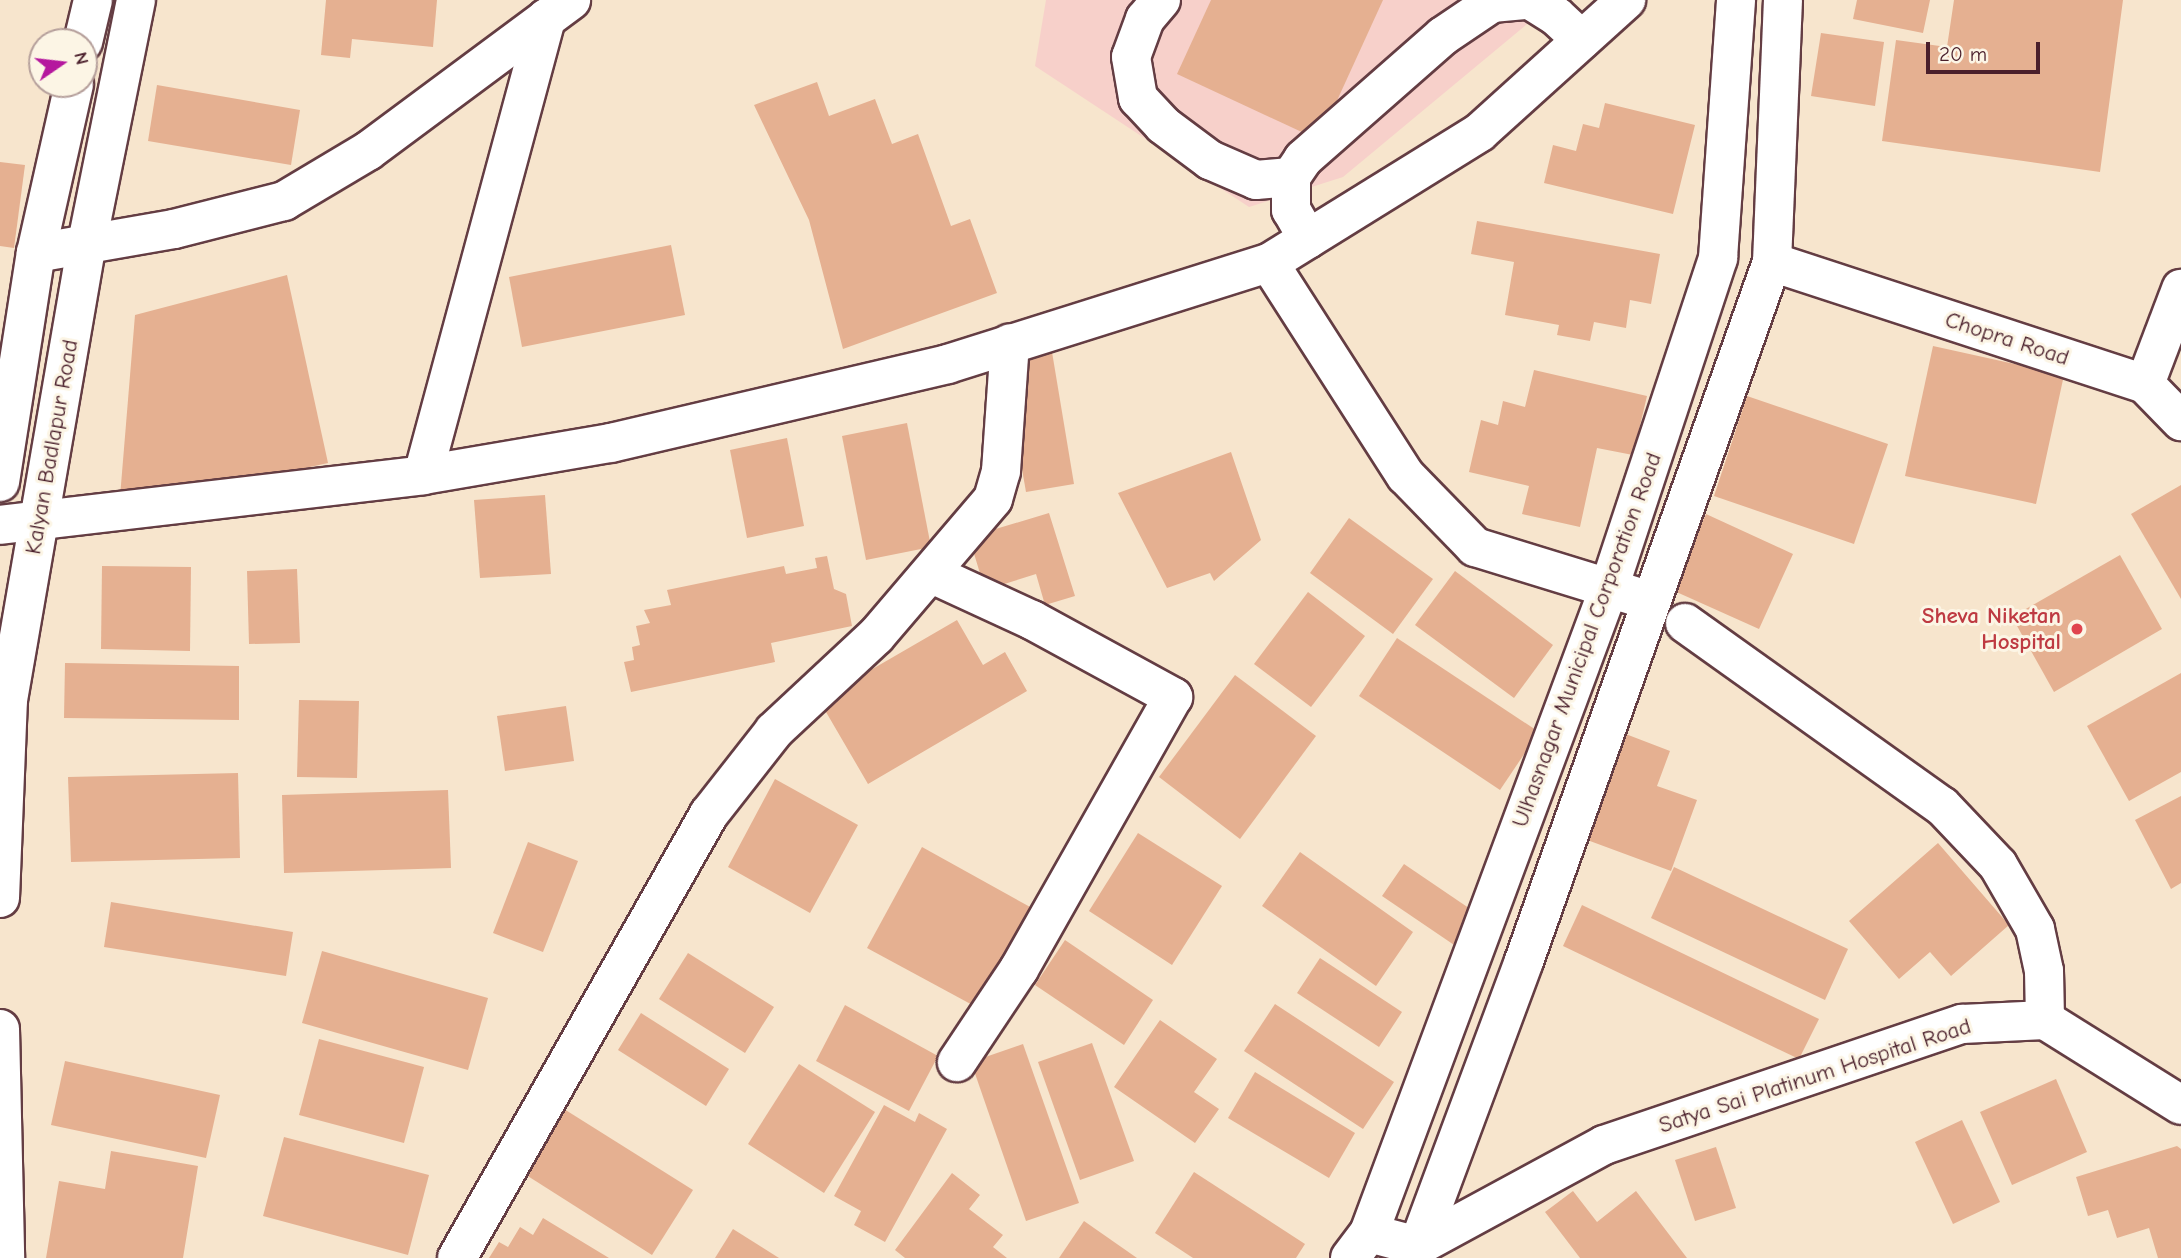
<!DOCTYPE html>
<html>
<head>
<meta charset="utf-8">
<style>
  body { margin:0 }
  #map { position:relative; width:2181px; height:1258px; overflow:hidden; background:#f7e5cd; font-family:"Comic Neue",sans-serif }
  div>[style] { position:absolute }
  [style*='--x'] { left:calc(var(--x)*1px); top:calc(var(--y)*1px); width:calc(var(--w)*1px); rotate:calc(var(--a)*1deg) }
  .built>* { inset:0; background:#f7d0ca }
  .building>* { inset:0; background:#e5b091 }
  .roads { filter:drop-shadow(2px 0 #643d43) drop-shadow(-2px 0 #643d43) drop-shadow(0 2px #643d43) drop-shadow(0 -2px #643d43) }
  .minor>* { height:38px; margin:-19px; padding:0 19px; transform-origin:19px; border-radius:19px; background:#fff }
  .major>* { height:38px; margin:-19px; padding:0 19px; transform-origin:19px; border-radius:19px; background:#fff }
  .dots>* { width:19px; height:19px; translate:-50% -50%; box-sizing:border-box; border:4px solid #fcf5e5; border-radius:50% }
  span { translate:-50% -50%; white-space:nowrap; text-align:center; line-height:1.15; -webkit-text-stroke:6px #fcf5e5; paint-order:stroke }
  .street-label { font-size:23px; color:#4a1f2b }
  .health-label { font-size:23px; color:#be3a42; font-weight:700 }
  .right { translate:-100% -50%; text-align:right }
  .north { position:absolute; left:28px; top:28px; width:70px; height:70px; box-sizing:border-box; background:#fcf5e5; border:2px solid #b59f9b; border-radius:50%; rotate:76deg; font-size:19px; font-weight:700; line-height:28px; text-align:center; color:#4a1f2b }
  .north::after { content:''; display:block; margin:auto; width:24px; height:32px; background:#b5179e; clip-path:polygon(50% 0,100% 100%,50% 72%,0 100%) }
  .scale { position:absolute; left:1926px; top:42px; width:114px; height:32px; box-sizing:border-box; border:4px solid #4a1f2b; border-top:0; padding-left:9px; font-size:21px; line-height:24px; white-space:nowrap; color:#4a1f2b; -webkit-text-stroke:5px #fcf5e5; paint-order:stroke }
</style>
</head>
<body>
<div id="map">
  <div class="built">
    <div style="clip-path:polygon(1046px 0,1556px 0,1343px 177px,1249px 207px,1035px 66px)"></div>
  </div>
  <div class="building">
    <div style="clip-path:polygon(326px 0,437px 0,433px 47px,352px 39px,350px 58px,321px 55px)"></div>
    <div style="clip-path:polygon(1211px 0,1383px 0,1319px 140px,1177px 74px)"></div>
    <div style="clip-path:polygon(1857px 0,1930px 0,1923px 33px,1853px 19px)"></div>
    <div style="clip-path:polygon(1954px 0,2123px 0,2100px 172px,1882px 141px,1896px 40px,1947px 47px)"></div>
    <div style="clip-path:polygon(1821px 33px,1884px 42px,1875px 106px,1811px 96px)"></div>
    <div style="clip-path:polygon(817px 82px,829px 116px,875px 99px,892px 144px,918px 134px,951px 226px,970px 219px,997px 293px,843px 349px,809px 220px,754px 105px)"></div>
    <div style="clip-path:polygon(157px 85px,300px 110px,291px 165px,148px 141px)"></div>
    <div style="clip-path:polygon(1605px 103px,1695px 125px,1673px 214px,1544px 183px,1553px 145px,1576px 151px,1583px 124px,1599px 128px)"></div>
    <div style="clip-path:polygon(0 162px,25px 165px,14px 248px,0 246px)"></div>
    <div style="clip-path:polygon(1477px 221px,1660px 254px,1651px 304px,1630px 300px,1626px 328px,1594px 322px,1590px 341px,1557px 335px,1559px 325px,1505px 315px,1514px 262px,1471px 254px)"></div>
    <div style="clip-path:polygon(671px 245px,685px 315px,522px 347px,509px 277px)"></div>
    <div style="clip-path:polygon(287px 275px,328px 463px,119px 509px,135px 315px)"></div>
    <div style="clip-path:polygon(1050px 340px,1074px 484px,1026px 492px,1010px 400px,1029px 345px)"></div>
    <div style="clip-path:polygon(1933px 346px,2064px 375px,2036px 504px,1905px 476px)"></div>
    <div style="clip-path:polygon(1534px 370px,1647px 396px,1633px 455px,1597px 448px,1580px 527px,1522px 514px,1529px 486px,1469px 472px,1481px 420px,1498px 425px,1503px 401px,1525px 407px)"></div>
    <div style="clip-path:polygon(1747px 396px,1888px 444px,1854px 544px,1714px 496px)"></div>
    <div style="clip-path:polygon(907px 423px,931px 547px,866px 560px,842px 436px)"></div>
    <div style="clip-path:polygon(787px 438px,804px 526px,747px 538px,730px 450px)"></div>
    <div style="clip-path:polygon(1231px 452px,1261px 540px,1214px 581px,1210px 573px,1167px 588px,1118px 493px)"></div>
    <div style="clip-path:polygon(2181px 485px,2181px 599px,2131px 514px)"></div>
    <div style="clip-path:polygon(545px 495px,551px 574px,480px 578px,474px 500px)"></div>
    <div style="clip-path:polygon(1049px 513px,1075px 596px,1045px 605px,1036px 574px,985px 590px,969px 537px)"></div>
    <div style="clip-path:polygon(1706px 514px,1793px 554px,1759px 629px,1672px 590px)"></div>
    <div style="clip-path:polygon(1349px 518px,1433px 579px,1393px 634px,1310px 573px)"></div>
    <div style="clip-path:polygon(2120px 555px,2162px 629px,2054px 692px,2012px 617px)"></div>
    <div style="clip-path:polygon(827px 556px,834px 589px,846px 594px,852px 626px,771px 643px,775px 662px,631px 692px,624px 662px,634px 660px,632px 647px,640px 645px,636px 626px,650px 623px,644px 610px,671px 605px,667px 590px,784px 566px,786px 574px,817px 568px,815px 558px)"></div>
    <div style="clip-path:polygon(102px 566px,191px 567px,190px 651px,101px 649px)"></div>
    <div style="clip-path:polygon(297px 569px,300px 643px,249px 644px,247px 571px)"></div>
    <div style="clip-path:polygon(1455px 571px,1553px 645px,1514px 698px,1415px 625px)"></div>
    <div style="clip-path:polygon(1308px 592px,1365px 636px,1311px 707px,1254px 664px)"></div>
    <div style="clip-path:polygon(957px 620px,983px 665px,1005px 652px,1027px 691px,868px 784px,819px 700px)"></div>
    <div style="clip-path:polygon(1397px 638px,1539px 732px,1500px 790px,1359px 696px)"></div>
    <div style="clip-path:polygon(65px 663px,239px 666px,239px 720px,64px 718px)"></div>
    <div style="clip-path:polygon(2181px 673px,2181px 772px,2129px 801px,2087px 726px)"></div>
    <div style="clip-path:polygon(1235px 675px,1316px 736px,1240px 839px,1159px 777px)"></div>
    <div style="clip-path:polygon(299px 700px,359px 701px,357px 778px,297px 777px)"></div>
    <div style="clip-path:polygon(566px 706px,574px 761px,505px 771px,497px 716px)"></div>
    <div style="clip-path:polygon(1610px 728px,1670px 751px,1657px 786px,1697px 800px,1671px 871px,1571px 834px)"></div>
    <div style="clip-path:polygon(238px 773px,240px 858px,71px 862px,68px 777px)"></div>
    <div style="clip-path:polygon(775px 779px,858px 825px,810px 913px,728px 867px)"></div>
    <div style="clip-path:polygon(448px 790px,451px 868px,284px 873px,282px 795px)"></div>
    <div style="clip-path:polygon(2181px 796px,2181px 883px,2171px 889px,2135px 820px)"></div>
    <div style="clip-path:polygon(1138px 833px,1222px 886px,1172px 965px,1089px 911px)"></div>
    <div style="clip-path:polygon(528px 842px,578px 861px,543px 952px,493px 933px)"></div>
    <div style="clip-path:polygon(1938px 843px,2009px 925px,1951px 976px,1930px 952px,1899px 979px,1849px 921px)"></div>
    <div style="clip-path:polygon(922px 847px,1032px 908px,978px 1008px,867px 948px)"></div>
    <div style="clip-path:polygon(1300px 852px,1413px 932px,1376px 986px,1262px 906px)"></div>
    <div style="clip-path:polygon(1404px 864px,1485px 919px,1463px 951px,1382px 896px)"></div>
    <div style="clip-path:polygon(1674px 867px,1848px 949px,1825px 1000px,1651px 918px)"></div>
    <div style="clip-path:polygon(111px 902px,293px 932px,286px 976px,104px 947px)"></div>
    <div style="clip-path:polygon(1582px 905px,1819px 1019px,1799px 1059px,1563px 946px)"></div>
    <div style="clip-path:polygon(1065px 940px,1153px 1000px,1124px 1045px,1035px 985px)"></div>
    <div style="clip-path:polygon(322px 951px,488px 998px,468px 1070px,302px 1023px)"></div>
    <div style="clip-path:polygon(688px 953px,774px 1007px,745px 1053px,659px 999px)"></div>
    <div style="clip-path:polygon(1320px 958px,1402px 1012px,1379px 1047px,1297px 993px)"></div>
    <div style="clip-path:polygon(1275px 1004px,1394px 1082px,1363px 1129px,1244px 1051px)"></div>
    <div style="clip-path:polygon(845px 1005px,938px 1056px,909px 1111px,816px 1061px)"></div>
    <div style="clip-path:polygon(641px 1013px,729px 1069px,706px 1106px,618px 1050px)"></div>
    <div style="clip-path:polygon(1160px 1020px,1217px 1059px,1194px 1092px,1219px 1109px,1195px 1143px,1114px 1087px)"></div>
    <div style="clip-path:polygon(319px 1039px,424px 1067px,404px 1143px,299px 1115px)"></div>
    <div style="clip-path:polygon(1092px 1043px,1134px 1161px,1080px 1180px,1038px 1062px)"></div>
    <div style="clip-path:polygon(1023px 1044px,1079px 1203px,1026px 1221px,971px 1062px)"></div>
    <div style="clip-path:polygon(65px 1061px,220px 1095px,206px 1158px,51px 1125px)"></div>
    <div style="clip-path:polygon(799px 1064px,875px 1112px,824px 1193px,748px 1144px)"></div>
    <div style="clip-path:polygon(1255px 1072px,1355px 1133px,1329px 1178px,1228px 1118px)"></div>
    <div style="clip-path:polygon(2056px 1079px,2087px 1152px,2012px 1185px,1980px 1112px)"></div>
    <div style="clip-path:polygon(884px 1105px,915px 1122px,919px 1113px,947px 1129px,885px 1242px,854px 1225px,861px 1211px,834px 1196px)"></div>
    <div style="clip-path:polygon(564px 1109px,693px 1190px,652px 1255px,523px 1173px)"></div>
    <div style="clip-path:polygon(1962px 1120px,2000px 1202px,1953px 1224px,1915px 1142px)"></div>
    <div style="clip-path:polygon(284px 1137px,429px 1175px,408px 1255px,263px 1216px)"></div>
    <div style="clip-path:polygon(2177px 1146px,2181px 1149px,2181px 1258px,2158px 1258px,2149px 1228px,2117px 1238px,2108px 1210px,2088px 1216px,2076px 1177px)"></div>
    <div style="clip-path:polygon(1716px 1147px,1736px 1208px,1695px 1221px,1675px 1160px)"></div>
    <div style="clip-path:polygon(111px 1151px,198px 1166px,183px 1258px,46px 1258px,59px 1181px,105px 1189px)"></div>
    <div style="clip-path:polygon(1194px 1172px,1305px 1244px,1296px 1258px,1193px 1258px,1155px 1233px)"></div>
    <div style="clip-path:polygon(952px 1173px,980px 1195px,969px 1209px,1003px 1235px,993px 1247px,1007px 1258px,905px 1258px,895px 1250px)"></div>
    <div style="clip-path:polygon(1573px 1191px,1597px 1222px,1636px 1191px,1687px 1258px,1580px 1258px,1545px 1212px)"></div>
    <div style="clip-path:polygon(543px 1218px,609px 1258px,489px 1258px,499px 1242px,508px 1247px,520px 1227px,533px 1235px)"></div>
    <div style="clip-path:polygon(1084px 1221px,1137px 1258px,1059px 1258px)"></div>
    <div style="clip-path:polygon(733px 1229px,779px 1258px,715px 1258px)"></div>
  </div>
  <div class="roads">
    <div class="minor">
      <div style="--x:1161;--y:0;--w:25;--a:130"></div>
      <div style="--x:1145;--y:19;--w:40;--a:110.2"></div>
      <div style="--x:1131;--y:57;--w:42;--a:80.3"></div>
      <div style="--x:1138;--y:98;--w:37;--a:47"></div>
      <div style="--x:1163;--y:125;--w:59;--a:36.7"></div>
      <div style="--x:1210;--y:160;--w:50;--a:23.5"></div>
      <div style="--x:1256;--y:180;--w:35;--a:-5"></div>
      <div style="--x:1308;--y:239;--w:34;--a:-120"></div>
      <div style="--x:1291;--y:210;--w:33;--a:-90"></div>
      <div style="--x:1291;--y:177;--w:22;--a:-56"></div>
      <div style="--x:1303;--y:159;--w:186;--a:-41.3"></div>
      <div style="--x:1443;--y:36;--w:59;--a:-34"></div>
      <div style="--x:1492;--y:3;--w:38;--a:-5"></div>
      <div style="--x:1530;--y:0;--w:31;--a:32"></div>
      <div style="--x:1556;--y:16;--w:35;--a:43"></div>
      <div style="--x:36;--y:253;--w:140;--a:-9.9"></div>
      <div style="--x:174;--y:229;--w:114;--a:-14.3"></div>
      <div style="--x:284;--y:201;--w:98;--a:-30.8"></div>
      <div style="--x:368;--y:151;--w:253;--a:-36.6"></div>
      <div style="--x:1772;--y:262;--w:392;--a:18.1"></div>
      <div style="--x:2145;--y:384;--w:52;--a:45.8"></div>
      <div style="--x:1269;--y:263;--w:253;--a:57.3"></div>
      <div style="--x:1406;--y:476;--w:99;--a:45.8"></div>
      <div style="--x:1475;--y:547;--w:183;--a:17.1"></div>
      <div style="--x:2145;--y:384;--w:102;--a:-69.2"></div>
      <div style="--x:423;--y:475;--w:473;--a:-74.9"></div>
      <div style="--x:0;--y:525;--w:426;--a:-6.7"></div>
      <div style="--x:423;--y:475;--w:191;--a:-9.7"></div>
      <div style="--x:611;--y:443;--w:346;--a:-13.2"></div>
      <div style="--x:948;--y:364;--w:337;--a:-17.5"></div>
      <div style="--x:1269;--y:263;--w:248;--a:-31.8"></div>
      <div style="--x:1480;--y:132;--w:197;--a:-42.1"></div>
      <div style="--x:932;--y:574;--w:110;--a:24.7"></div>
      <div style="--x:1032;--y:620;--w:161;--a:28.6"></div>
      <div style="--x:1173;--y:697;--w:313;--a:119.5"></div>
      <div style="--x:1019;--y:969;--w:112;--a:123.7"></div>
      <div style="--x:1685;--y:623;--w:315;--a:35.5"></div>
      <div style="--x:1942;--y:806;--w:81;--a:46.5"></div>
      <div style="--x:1998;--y:865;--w:74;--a:60"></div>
      <div style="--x:2035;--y:929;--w:43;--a:77.9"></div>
      <div style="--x:2044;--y:971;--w:49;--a:88.8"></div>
      <div style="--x:2045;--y:1020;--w:160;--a:32"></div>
      <div style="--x:1369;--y:1233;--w:51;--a:14.9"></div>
      <div style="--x:1418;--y:1246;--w:212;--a:-28.5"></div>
      <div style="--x:1604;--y:1145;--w:378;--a:-18.7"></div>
      <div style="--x:1962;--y:1024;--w:83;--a:-2.8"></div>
      <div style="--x:457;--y:1258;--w:511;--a:-60.42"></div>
      <div style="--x:709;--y:814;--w:105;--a:-51.9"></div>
      <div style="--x:774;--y:731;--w:139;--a:-43"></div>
      <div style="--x:876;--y:636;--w:180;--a:-49.5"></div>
      <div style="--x:993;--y:499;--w:29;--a:-74"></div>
      <div style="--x:1001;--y:471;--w:128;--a:-86"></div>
    </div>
    <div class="major">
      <div style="--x:83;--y:42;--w:43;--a:-76.6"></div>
      <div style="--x:0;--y:482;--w:232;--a:-81.1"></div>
      <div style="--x:36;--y:253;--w:173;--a:-77.3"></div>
      <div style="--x:0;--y:898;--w:198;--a:-87.7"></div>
      <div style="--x:8;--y:700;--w:464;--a:-80.2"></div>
      <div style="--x:87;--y:243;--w:248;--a:-78.6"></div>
      <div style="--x:0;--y:1029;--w:229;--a:88.7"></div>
      <div style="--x:1350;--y:1258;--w:31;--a:-53"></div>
      <div style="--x:1369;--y:1233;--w:688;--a:-69.59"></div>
      <div style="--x:1609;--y:588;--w:348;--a:-71.7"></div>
      <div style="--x:1718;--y:258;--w:259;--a:-86"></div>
      <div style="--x:1409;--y:1258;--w:15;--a:-53"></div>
      <div style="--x:1418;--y:1246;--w:304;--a:-69.6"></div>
      <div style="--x:1524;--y:961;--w:742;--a:-70.47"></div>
      <div style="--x:1772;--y:262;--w:262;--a:-87.6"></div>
    </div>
  </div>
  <div class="dots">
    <div style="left:2077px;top:629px;background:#e0444e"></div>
  </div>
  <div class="street-label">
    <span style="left:2007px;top:339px;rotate:18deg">Chopra Road</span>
    <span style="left:52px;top:447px;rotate:-80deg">Kalyan Badlapur Road</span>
    <span style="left:1587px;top:640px;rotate:-70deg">Ulhasnagar Municipal Corporation Road</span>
    <span style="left:1815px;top:1076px;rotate:-18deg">Satya Sai Platinum Hospital Road</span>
  </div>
  <div class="health-label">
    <span class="right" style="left:2061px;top:629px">Sheva Niketan<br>Hospital</span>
  </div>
  <div class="north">N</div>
  <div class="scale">20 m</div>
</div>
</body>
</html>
